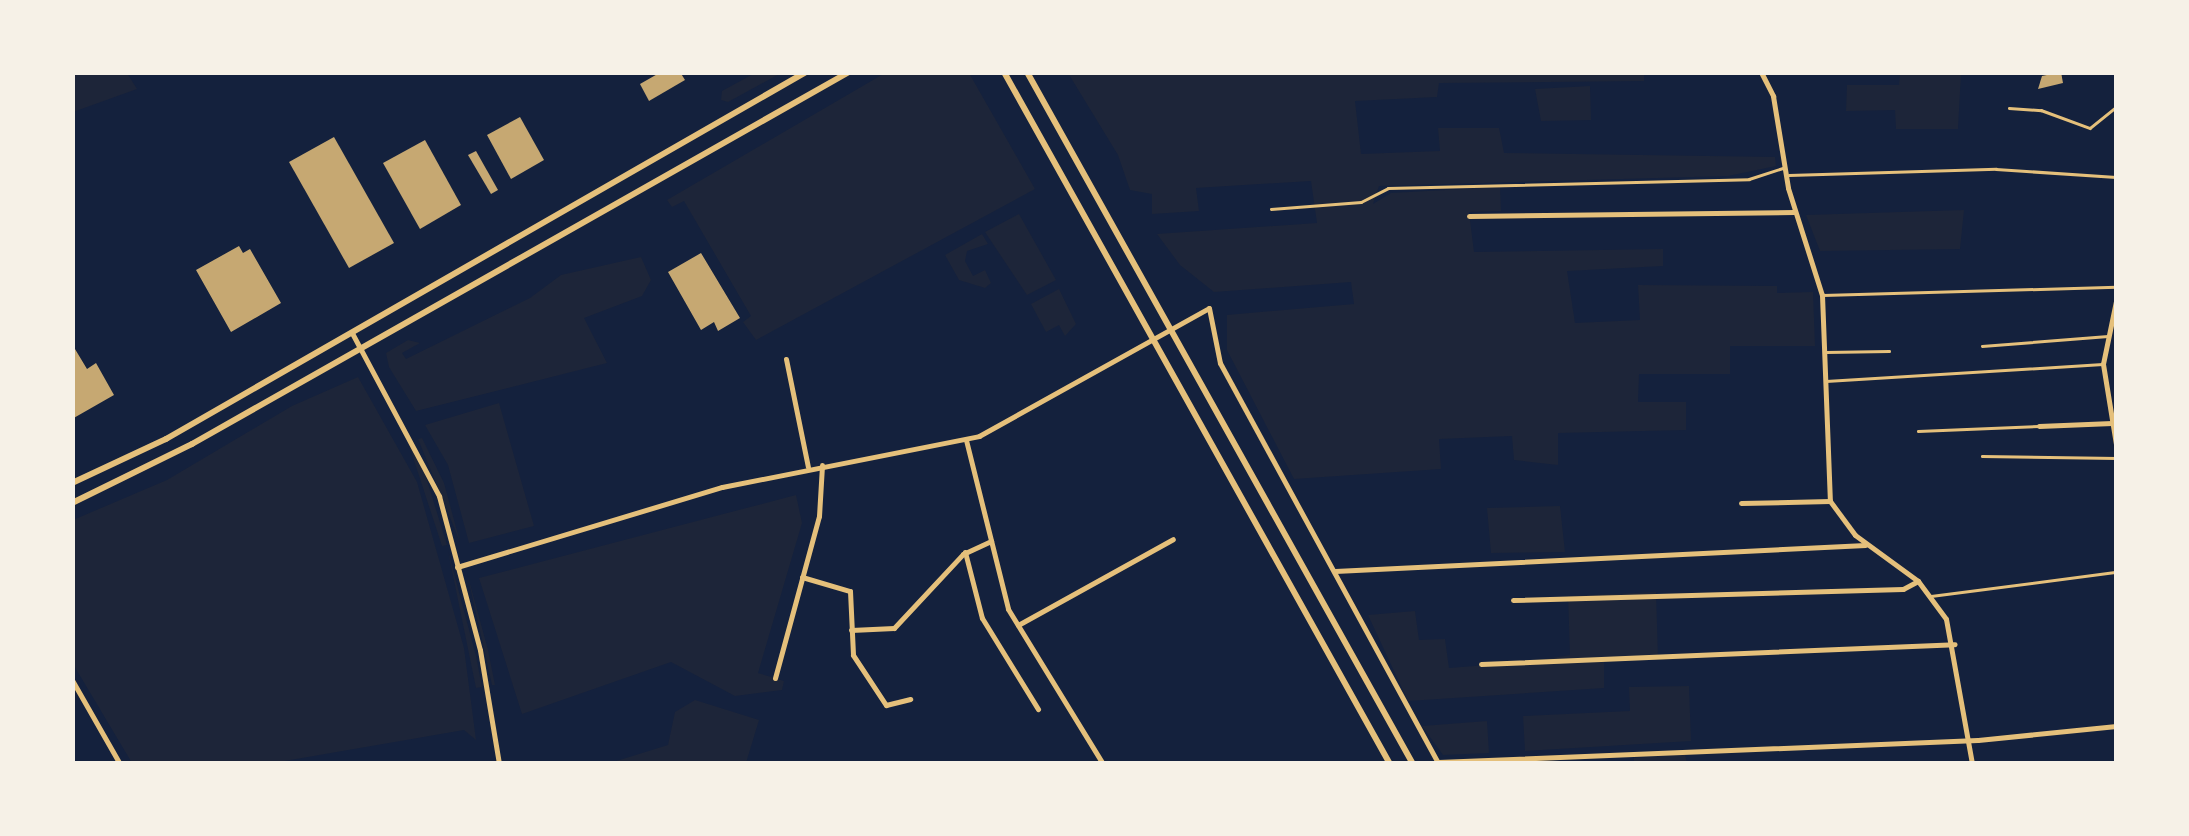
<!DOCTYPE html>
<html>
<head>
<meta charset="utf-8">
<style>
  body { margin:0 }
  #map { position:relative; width:2189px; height:836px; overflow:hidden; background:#14213d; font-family:Ubuntu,sans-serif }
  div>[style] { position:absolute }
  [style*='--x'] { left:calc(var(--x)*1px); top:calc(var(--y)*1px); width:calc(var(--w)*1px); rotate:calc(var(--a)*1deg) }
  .green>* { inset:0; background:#1d2539 }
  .building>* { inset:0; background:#c6a872 }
  .service>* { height:2.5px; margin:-1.25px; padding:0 1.25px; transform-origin:1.25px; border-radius:1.25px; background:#e5c07b }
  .minor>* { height:5px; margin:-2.5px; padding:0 2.5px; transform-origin:2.5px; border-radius:2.5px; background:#e5c07b }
  .tertiary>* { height:5px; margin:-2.5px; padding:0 2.5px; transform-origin:2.5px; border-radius:2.5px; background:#e5c07b }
  .secondary>* { height:6px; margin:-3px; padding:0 3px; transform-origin:3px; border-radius:3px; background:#e5c07b }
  span { translate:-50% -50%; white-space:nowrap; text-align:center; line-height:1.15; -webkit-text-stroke:9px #f6f1e7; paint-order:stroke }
  .frame { position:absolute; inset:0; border:75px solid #f6f1e7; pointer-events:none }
</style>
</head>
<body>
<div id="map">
  <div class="green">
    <div style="clip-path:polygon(73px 72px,127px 73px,137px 89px,73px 112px)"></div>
    <div style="clip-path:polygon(755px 73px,781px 73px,728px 102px,721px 100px,722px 91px)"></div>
    <div style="clip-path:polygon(885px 73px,969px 73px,1035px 189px,756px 340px,743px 322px,751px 316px,684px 201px,672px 207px,667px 200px)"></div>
    <div style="clip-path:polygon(1068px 73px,1644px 73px,1644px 81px,1439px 83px,1437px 97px,1355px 101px,1361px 154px,1440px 151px,1438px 128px,1499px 128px,1504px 153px,1775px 157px,1776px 166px,1728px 176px,1379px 186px,1373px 204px,1391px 193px,1500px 187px,1501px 211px,1469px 212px,1474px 252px,1663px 249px,1663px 266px,1567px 271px,1575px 323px,1640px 320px,1638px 285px,1777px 286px,1777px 293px,1813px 292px,1815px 346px,1730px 346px,1730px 374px,1639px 374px,1638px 402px,1686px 402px,1686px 430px,1558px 433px,1558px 465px,1514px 460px,1512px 436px,1439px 439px,1441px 469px,1294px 479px,1227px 350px,1227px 315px,1354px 304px,1351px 282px,1214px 292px,1180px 265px,1157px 234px,1317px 223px,1311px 181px,1196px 188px,1199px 211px,1152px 214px,1152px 194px,1130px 190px,1118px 155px)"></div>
    <div style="clip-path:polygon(1900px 73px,1961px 73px,1958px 129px,1896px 129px,1895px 110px,1846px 111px,1847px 85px,1899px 85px)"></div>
    <div style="clip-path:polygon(1590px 86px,1591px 120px,1541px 121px,1535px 89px)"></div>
    <div style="clip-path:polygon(1964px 210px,1960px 249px,1820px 251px,1806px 215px)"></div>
    <div style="clip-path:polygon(1019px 214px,1056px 280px,1027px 295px,985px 232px)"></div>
    <div style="clip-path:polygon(982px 234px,988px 244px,967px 251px,965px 261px,973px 276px,985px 270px,991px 283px,985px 288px,959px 280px,945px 255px)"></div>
    <div style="clip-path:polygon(641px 257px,651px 280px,642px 296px,584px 318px,607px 363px,416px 411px,389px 367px,386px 353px,408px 340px,420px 343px,402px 353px,406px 359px,530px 298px,561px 275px)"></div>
    <div style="clip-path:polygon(1059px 289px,1076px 324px,1065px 336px,1059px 325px,1046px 332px,1031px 304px)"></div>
    <div style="clip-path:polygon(358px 377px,417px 482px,464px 648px,476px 740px,464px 730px,273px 763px,132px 763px,73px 664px,73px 520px,167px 480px,292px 406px)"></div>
    <div style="clip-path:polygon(499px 403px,534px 526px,469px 543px,448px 465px,425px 425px)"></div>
    <div style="clip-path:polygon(422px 438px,444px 483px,460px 542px,418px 439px)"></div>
    <div style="clip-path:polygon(408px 442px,425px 474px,447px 545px,442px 546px)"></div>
    <div style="clip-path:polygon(796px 495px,802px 523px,758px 673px,784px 681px,782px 690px,735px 696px,671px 662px,522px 714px,479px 578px)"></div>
    <div style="clip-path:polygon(1560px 506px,1565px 552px,1491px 553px,1487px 508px)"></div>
    <div style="clip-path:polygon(448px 551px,476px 656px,482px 687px,476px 688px)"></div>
    <div style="clip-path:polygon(467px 573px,488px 650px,495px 685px,492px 685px)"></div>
    <div style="clip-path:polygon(1656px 592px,1658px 657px,1604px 658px,1604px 688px,1408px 701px,1368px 615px,1415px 611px,1419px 640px,1445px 639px,1449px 668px,1526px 662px,1570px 655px,1568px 596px)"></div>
    <div style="clip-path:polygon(1689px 686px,1691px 741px,1525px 751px,1523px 716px,1630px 711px,1629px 687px)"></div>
    <div style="clip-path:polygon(695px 700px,759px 720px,746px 763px,610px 763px,668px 745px,675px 712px)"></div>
    <div style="clip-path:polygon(1487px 721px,1489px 753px,1443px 755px,1422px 726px)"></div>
    <div style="clip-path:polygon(1685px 754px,1687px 763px,1634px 763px,1634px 758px)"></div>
  </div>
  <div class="building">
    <div style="clip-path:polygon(661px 72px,680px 72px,685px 80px,649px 101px,640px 84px)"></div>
    <div style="clip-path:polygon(2061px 72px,2063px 83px,2038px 89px,2042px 76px)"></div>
    <div style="clip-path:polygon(520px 117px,544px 160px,511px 179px,487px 135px)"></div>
    <div style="clip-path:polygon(334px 137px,394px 243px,349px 268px,289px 162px)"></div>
    <div style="clip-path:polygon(425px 140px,461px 205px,420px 229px,383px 163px)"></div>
    <div style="clip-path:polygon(476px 151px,498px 190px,491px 194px,468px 155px)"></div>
    <div style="clip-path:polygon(239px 246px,243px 253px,250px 249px,281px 303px,231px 332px,196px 270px)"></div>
    <div style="clip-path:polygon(701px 253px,740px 318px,718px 331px,714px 322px,701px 330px,668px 272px)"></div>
    <div style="clip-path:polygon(72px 344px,87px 369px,96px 363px,114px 395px,72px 419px)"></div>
  </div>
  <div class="service">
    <div style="--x:2009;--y:108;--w:32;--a:4"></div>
    <div style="--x:2041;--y:110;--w:52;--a:20.2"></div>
    <div style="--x:2090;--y:128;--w:33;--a:-39"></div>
    <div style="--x:1789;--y:175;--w:207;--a:-1.7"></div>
    <div style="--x:1996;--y:169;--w:120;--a:3.8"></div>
    <div style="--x:1271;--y:209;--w:90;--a:-4.4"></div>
    <div style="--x:1361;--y:202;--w:30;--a:-27"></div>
    <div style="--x:1388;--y:188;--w:361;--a:-1.4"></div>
    <div style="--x:1749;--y:179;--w:36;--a:-18"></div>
    <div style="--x:1823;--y:295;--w:293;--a:-1.6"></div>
    <div style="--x:1982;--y:346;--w:126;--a:-4.5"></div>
    <div style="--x:1826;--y:352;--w:63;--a:-0.9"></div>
    <div style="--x:1826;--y:381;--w:277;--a:-3.5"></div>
    <div style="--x:1918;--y:431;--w:120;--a:-2.4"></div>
    <div style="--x:1982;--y:456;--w:134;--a:0.9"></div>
    <div style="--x:1931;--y:596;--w:187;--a:-7.4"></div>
  </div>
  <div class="minor">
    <div style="--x:1761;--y:72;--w:27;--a:63"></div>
    <div style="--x:1773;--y:96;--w:93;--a:80.7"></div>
    <div style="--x:1788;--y:188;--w:112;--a:72.4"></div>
    <div style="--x:1822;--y:295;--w:206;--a:87.8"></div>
    <div style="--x:1830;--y:501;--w:42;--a:53.7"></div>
    <div style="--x:1855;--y:535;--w:78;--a:36.1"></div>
    <div style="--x:1918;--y:581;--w:47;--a:53.6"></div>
    <div style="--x:1946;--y:619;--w:147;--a:79.8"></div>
    <div style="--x:1469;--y:216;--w:325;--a:-0.7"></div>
    <div style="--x:352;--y:333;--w:185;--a:61.9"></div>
    <div style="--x:439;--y:496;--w:159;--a:75.1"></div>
    <div style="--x:480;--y:650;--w:116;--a:80.5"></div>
    <div style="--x:786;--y:359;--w:110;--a:78.5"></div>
    <div style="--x:2039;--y:426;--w:73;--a:-2.4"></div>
    <div style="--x:966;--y:440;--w:174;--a:76"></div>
    <div style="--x:1008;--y:609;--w:182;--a:58.5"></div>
    <div style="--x:1741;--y:503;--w:89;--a:-1.3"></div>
    <div style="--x:965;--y:552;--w:68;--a:75.6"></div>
    <div style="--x:982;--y:618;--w:107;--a:58.4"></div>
    <div style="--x:457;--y:567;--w:277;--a:-16.8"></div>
    <div style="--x:722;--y:487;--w:262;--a:-11.2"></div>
    <div style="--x:979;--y:436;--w:263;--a:-29.1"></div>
    <div style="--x:1209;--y:308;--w:56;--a:78.7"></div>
    <div style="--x:1220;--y:363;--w:457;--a:61.4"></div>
    <div style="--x:1335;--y:571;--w:531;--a:-2.81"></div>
    <div style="--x:802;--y:577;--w:50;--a:16.3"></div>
    <div style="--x:850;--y:591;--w:64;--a:87.3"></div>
    <div style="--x:853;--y:655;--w:60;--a:56.6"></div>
    <div style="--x:886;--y:705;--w:25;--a:-14"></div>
    <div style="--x:1513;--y:600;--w:390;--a:-1.6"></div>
    <div style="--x:1903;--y:589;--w:17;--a:-28"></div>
    <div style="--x:1018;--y:625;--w:177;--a:-29"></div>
    <div style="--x:851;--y:630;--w:43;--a:-2.7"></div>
    <div style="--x:894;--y:628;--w:101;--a:-47"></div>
    <div style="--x:963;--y:554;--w:31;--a:-25"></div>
    <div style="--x:1481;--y:664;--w:474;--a:-2.4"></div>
    <div style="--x:775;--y:678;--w:168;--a:-74.8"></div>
    <div style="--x:819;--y:516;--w:51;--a:-86.6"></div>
    <div style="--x:72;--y:680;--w:97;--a:60.3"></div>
    <div style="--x:1438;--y:762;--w:540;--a:-2.33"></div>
    <div style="--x:1978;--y:740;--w:139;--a:-5.8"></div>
  </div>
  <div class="tertiary">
    <div style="--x:2116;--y:301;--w:64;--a:101.7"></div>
    <div style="--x:2103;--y:364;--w:81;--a:80.8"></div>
  </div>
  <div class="secondary">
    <div style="--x:1004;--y:72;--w:792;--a:60.85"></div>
    <div style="--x:1027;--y:72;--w:792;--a:60.85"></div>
    <div style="--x:72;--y:483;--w:104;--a:-25.1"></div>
    <div style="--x:166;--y:439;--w:738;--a:-29.83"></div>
    <div style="--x:72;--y:503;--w:134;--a:-26.2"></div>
    <div style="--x:192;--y:444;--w:755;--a:-29.52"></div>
  </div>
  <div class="frame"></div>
</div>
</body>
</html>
